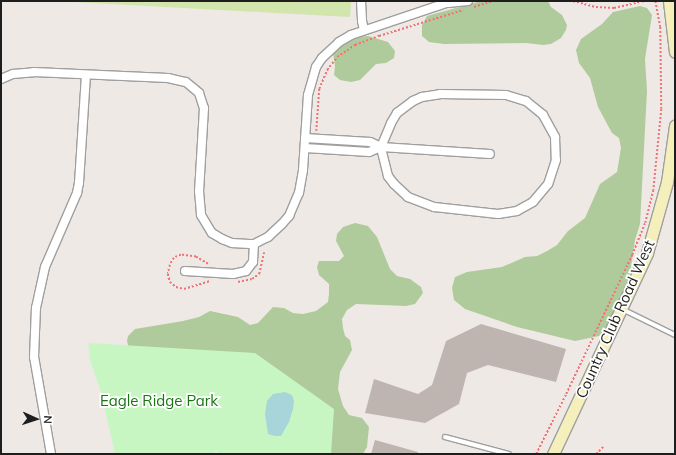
<!DOCTYPE html>
<html>
<head>
<meta charset="utf-8">
<style>
  body { margin:0 }
  #map { position:relative; width:676px; height:455px; overflow:hidden; background:#eee9e4; font-family:Mulish,sans-serif }
  div>[style] { position:absolute }
  [style*='--x'] { left:calc(var(--x)*1px); top:calc(var(--y)*1px); width:calc(var(--w)*1px); rotate:calc(var(--a)*1deg) }
  .grass>* { inset:0; background:#d1e5ad }
  .forest>* { inset:0; background:#b0cb9b }
  .park>* { inset:0; background:#c7f6c3 }
  .water>* { inset:0; background:#a7d5d9 }
  .building>* { inset:0; background:#beb5b1 }
  .path>* { height:1.5px; margin-top:-0.75px; transform-origin:0; background:repeating-linear-gradient(90deg,#f17277 0 2px,transparent 0 4px) }
  .roads { filter:drop-shadow(1px 0 #9f9f9f) drop-shadow(-1px 0 #9f9f9f) drop-shadow(0 1px #9f9f9f) drop-shadow(0 -1px #9f9f9f) }
  .lane>* { height:4px; margin:-2px; padding:0 2px; transform-origin:2px; border-radius:2px; background:#fff }
  .street>* { height:8px; margin:-4px; padding:0 4px; transform-origin:4px; border-radius:4px; background:#fff }
  .secondary>* { height:11px; margin:-5.5px; padding:0 5.5px; transform-origin:5.5px; border-radius:5.5px; background:#f5f0bb }
  span { translate:-50% -50%; white-space:nowrap; text-align:center; line-height:1.15; -webkit-text-stroke:3.5px #fff; paint-order:stroke }
  .street-label { font-size:15px; color:#1e1e1e }
  .park-label { font-size:15px; color:#187512 }
  .frame { position:absolute; inset:0; border:2px solid #1e1e1e; pointer-events:none }
  .north { position:absolute; left:16px; top:399px; width:40px; height:40px; -webkit-text-stroke:3px #fff; paint-order:stroke; rotate:93deg; font-size:11px; font-weight:700; line-height:16px; text-align:center; color:#1e1e1e }
  .north::after { content:''; display:block; margin:auto; width:14px; height:18px; background:#1e1e1e; clip-path:polygon(50% 0,100% 100%,50% 72%,0 100%) }
</style>
</head>
<body>
<div id="map">
  <div class="grass">
    <div style="clip-path:polygon(56px 1px,351px 1px,350px 17px)"></div>
  </div>
  <div class="forest">
    <div style="clip-path:polygon(481px 1px,548px 1px,551px 7px,562px 15px,567px 25px,566px 30px,561px 38px,551px 44px,543px 45px,526px 43px,444px 44px,429px 42px,422px 36px,422px 25px,427px 16px)"></div>
    <div style="clip-path:polygon(640px 6px,647px 8px,652px 15px,645px 59px,647px 91px,640px 224px,635px 240px,630px 273px,622px 296px,605px 330px,599px 336px,575px 341px,517px 327px,465px 309px,454px 300px,452px 288px,455px 277px,467px 272px,502px 267px,525px 257px,537px 256px,547px 251px,557px 245px,568px 231px,585px 218px,600px 184px,617px 172px,621px 148px,619px 138px,612px 133px,598px 107px,590px 78px,579px 63px,576px 50px,581px 39px,602px 24px,613px 12px)"></div>
    <div style="clip-path:polygon(368px 36px,388px 42px,395px 51px,394px 58px,386px 63px,376px 64px,360px 80px,351px 82px,340px 80px,334px 75px,335px 66px,333px 53px,340px 45px,355px 37px)"></div>
    <div style="clip-path:polygon(355px 223px,368px 226px,377px 237px,390px 269px,397px 276px,410px 279px,421px 287px,423px 293px,415px 304px,406px 306px,356px 304px,347px 310px,342px 319px,343px 328px,345px 336px,350px 340px,352px 350px,340px 372px,338px 389px,343px 406px,349px 415px,362px 418px,369px 427px,367px 447px,363px 454px,323px 454px,130px 352px,127px 341px,128px 336px,135px 329px,183px 321px,199px 317px,210px 311px,238px 317px,250px 325px,258px 323px,273px 307px,284px 308px,293px 313px,303px 314px,316px 311px,328px 302px,329px 294px,329px 284px,319px 275px,317px 267px,319px 261px,339px 261px,344px 256px,336px 241px,337px 234px,343px 227px)"></div>
  </div>
  <div class="park">
    <div style="clip-path:polygon(88px 343px,255px 353px,334px 409px,331px 454px,220px 454px,216px 451px,213px 454px,115px 454px,101px 392px,90px 360px)"></div>
  </div>
  <div class="water">
    <div style="clip-path:polygon(285px 392px,292px 395px,294px 401px,293px 409px,289px 422px,281px 436px,275px 436px,268px 434px,265px 414px,267px 401px,273px 394px)"></div>
  </div>
  <div class="building">
    <div style="clip-path:polygon(481px 324px,566px 349px,556px 382px,488px 365px,467px 373px,459px 404px,425px 423px,365px 413px,374px 379px,418px 394px,432px 385px,446px 341px)"></div>
    <div style="clip-path:polygon(375px 440px,418px 452px,417px 454px,371px 454px)"></div>
  </div>
  <div class="path">
    <div style="--x:573;--y:1;--w:24;--a:15"></div>
    <div style="--x:596;--y:7;--w:18;--a:3"></div>
    <div style="--x:614;--y:8;--w:32;--a:-13"></div>
    <div style="--x:474;--y:7;--w:20;--a:-18"></div>
    <div style="--x:316;--y:131;--w:42;--a:-85.9"></div>
    <div style="--x:319;--y:89;--w:21;--a:-67"></div>
    <div style="--x:327;--y:70;--w:16;--a:-52"></div>
    <div style="--x:337;--y:57;--w:22;--a:-34"></div>
    <div style="--x:355;--y:45;--w:26;--a:-21"></div>
    <div style="--x:379;--y:36;--w:88;--a:-17.2"></div>
    <div style="--x:208;--y:264;--w:14;--a:-150"></div>
    <div style="--x:196;--y:257;--w:15;--a:-172"></div>
    <div style="--x:181;--y:255;--w:8;--a:157"></div>
    <div style="--x:174;--y:258;--w:8;--a:120"></div>
    <div style="--x:170;--y:265;--w:9;--a:103"></div>
    <div style="--x:168;--y:274;--w:8;--a:76"></div>
    <div style="--x:170;--y:282;--w:8;--a:40"></div>
    <div style="--x:176;--y:287;--w:8;--a:14"></div>
    <div style="--x:184;--y:289;--w:28;--a:-17"></div>
    <div style="--x:238;--y:282;--w:14;--a:-12"></div>
    <div style="--x:252;--y:279;--w:9;--a:-36"></div>
    <div style="--x:259;--y:274;--w:22;--a:-77"></div>
    <div style="--x:536;--y:454;--w:67;--a:-63.4"></div>
    <div style="--x:566;--y:394;--w:154;--a:-64.6"></div>
    <div style="--x:632;--y:255;--w:35;--a:-68"></div>
    <div style="--x:645;--y:223;--w:33;--a:-76"></div>
    <div style="--x:653;--y:191;--w:82;--a:-84.4"></div>
    <div style="--x:661;--y:109;--w:82;--a:-90.7"></div>
    <div style="--x:660;--y:27;--w:26;--a:-101"></div>
    <div style="--x:596;--y:454;--w:10;--a:-45"></div>
  </div>
  <div class="roads">
    <div class="lane">
      <div style="--x:622;--y:309;--w:59;--a:26.1"></div>
      <div style="--x:445;--y:437;--w:66;--a:14.9"></div>
    </div>
    <div class="street">
      <div style="--x:361;--y:1;--w:20;--a:87"></div>
      <div style="--x:362;--y:21;--w:9;--a:77"></div>
      <div style="--x:448;--y:3;--w:20;--a:-6"></div>
      <div style="--x:1;--y:79;--w:13;--a:-23"></div>
      <div style="--x:13;--y:74;--w:21;--a:-5"></div>
      <div style="--x:34;--y:72;--w:134;--a:2.6"></div>
      <div style="--x:168;--y:78;--w:18;--a:13"></div>
      <div style="--x:186;--y:82;--w:17;--a:40"></div>
      <div style="--x:199;--y:93;--w:16;--a:72"></div>
      <div style="--x:204;--y:108;--w:83;--a:93.4"></div>
      <div style="--x:199;--y:191;--w:24;--a:85"></div>
      <div style="--x:201;--y:215;--w:21;--a:59"></div>
      <div style="--x:212;--y:233;--w:12;--a:31"></div>
      <div style="--x:222;--y:239;--w:11;--a:22"></div>
      <div style="--x:232;--y:243;--w:22;--a:3"></div>
      <div style="--x:254;--y:244;--w:16;--a:-27"></div>
      <div style="--x:268;--y:237;--w:19;--a:-43"></div>
      <div style="--x:282;--y:224;--w:11;--a:-49"></div>
      <div style="--x:289;--y:216;--w:25;--a:-67"></div>
      <div style="--x:299;--y:193;--w:23;--a:-80"></div>
      <div style="--x:303;--y:170;--w:75;--a:-86.2"></div>
      <div style="--x:308;--y:95;--w:29;--a:-74"></div>
      <div style="--x:316;--y:67;--w:11;--a:-56"></div>
      <div style="--x:322;--y:58;--w:23;--a:-43"></div>
      <div style="--x:339;--y:42;--w:14;--a:-30"></div>
      <div style="--x:351;--y:35;--w:107;--a:-18.6"></div>
      <div style="--x:440;--y:94;--w:66;--a:0.9"></div>
      <div style="--x:506;--y:95;--w:21;--a:17"></div>
      <div style="--x:526;--y:101;--w:22;--a:39"></div>
      <div style="--x:543;--y:115;--w:25;--a:61"></div>
      <div style="--x:555;--y:137;--w:23;--a:88"></div>
      <div style="--x:556;--y:160;--w:25;--a:108"></div>
      <div style="--x:548;--y:184;--w:23;--a:130"></div>
      <div style="--x:533;--y:202;--w:18;--a:151"></div>
      <div style="--x:517;--y:211;--w:19;--a:171"></div>
      <div style="--x:498;--y:214;--w:64;--a:-173.8"></div>
      <div style="--x:434;--y:207;--w:28;--a:-159"></div>
      <div style="--x:408;--y:197;--w:19;--a:-137"></div>
      <div style="--x:394;--y:184;--w:10;--a:-127"></div>
      <div style="--x:388;--y:176;--w:30;--a:-104"></div>
      <div style="--x:381;--y:147;--w:26;--a:-67"></div>
      <div style="--x:391;--y:123;--w:12;--a:-59"></div>
      <div style="--x:397;--y:113;--w:20;--a:-37"></div>
      <div style="--x:413;--y:101;--w:10;--a:-24"></div>
      <div style="--x:422;--y:97;--w:18;--a:-9"></div>
      <div style="--x:305;--y:138;--w:65;--a:3.5"></div>
      <div style="--x:370;--y:142;--w:12;--a:24"></div>
      <div style="--x:381;--y:147;--w:109;--a:3.7"></div>
      <div style="--x:305;--y:148;--w:64;--a:3.6"></div>
      <div style="--x:369;--y:152;--w:13;--a:-23"></div>
      <div style="--x:185;--y:271;--w:48;--a:3.6"></div>
      <div style="--x:233;--y:274;--w:13;--a:-13"></div>
      <div style="--x:246;--y:271;--w:11;--a:-52"></div>
      <div style="--x:253;--y:262;--w:18;--a:-87"></div>
      <div style="--x:51;--y:454;--w:98;--a:-99.9"></div>
      <div style="--x:34;--y:357;--w:49;--a:-87.7"></div>
      <div style="--x:36;--y:308;--w:42;--a:-77.6"></div>
      <div style="--x:45;--y:267;--w:81;--a:-66.6"></div>
      <div style="--x:77;--y:193;--w:10;--a:-79"></div>
      <div style="--x:79;--y:183;--w:108;--a:-86.3"></div>
    </div>
    <div class="secondary">
      <div style="--x:669;--y:1;--w:51;--a:83.3"></div>
      <div style="--x:553;--y:454;--w:222;--a:-64.9"></div>
      <div style="--x:647;--y:253;--w:74;--a:-74.3"></div>
      <div style="--x:667;--y:182;--w:57;--a:-81.9"></div>
    </div>
  </div>
  <div class="street-label">
    <span style="left:615px;top:319px;rotate:-66deg">Country Club Road West</span>
  </div>
  <div class="park-label">
    <span style="left:159px;top:401px">Eagle Ridge Park</span>
  </div>
  <div class="frame"></div>
  <div class="north">N</div>
</div>
</body>
</html>
